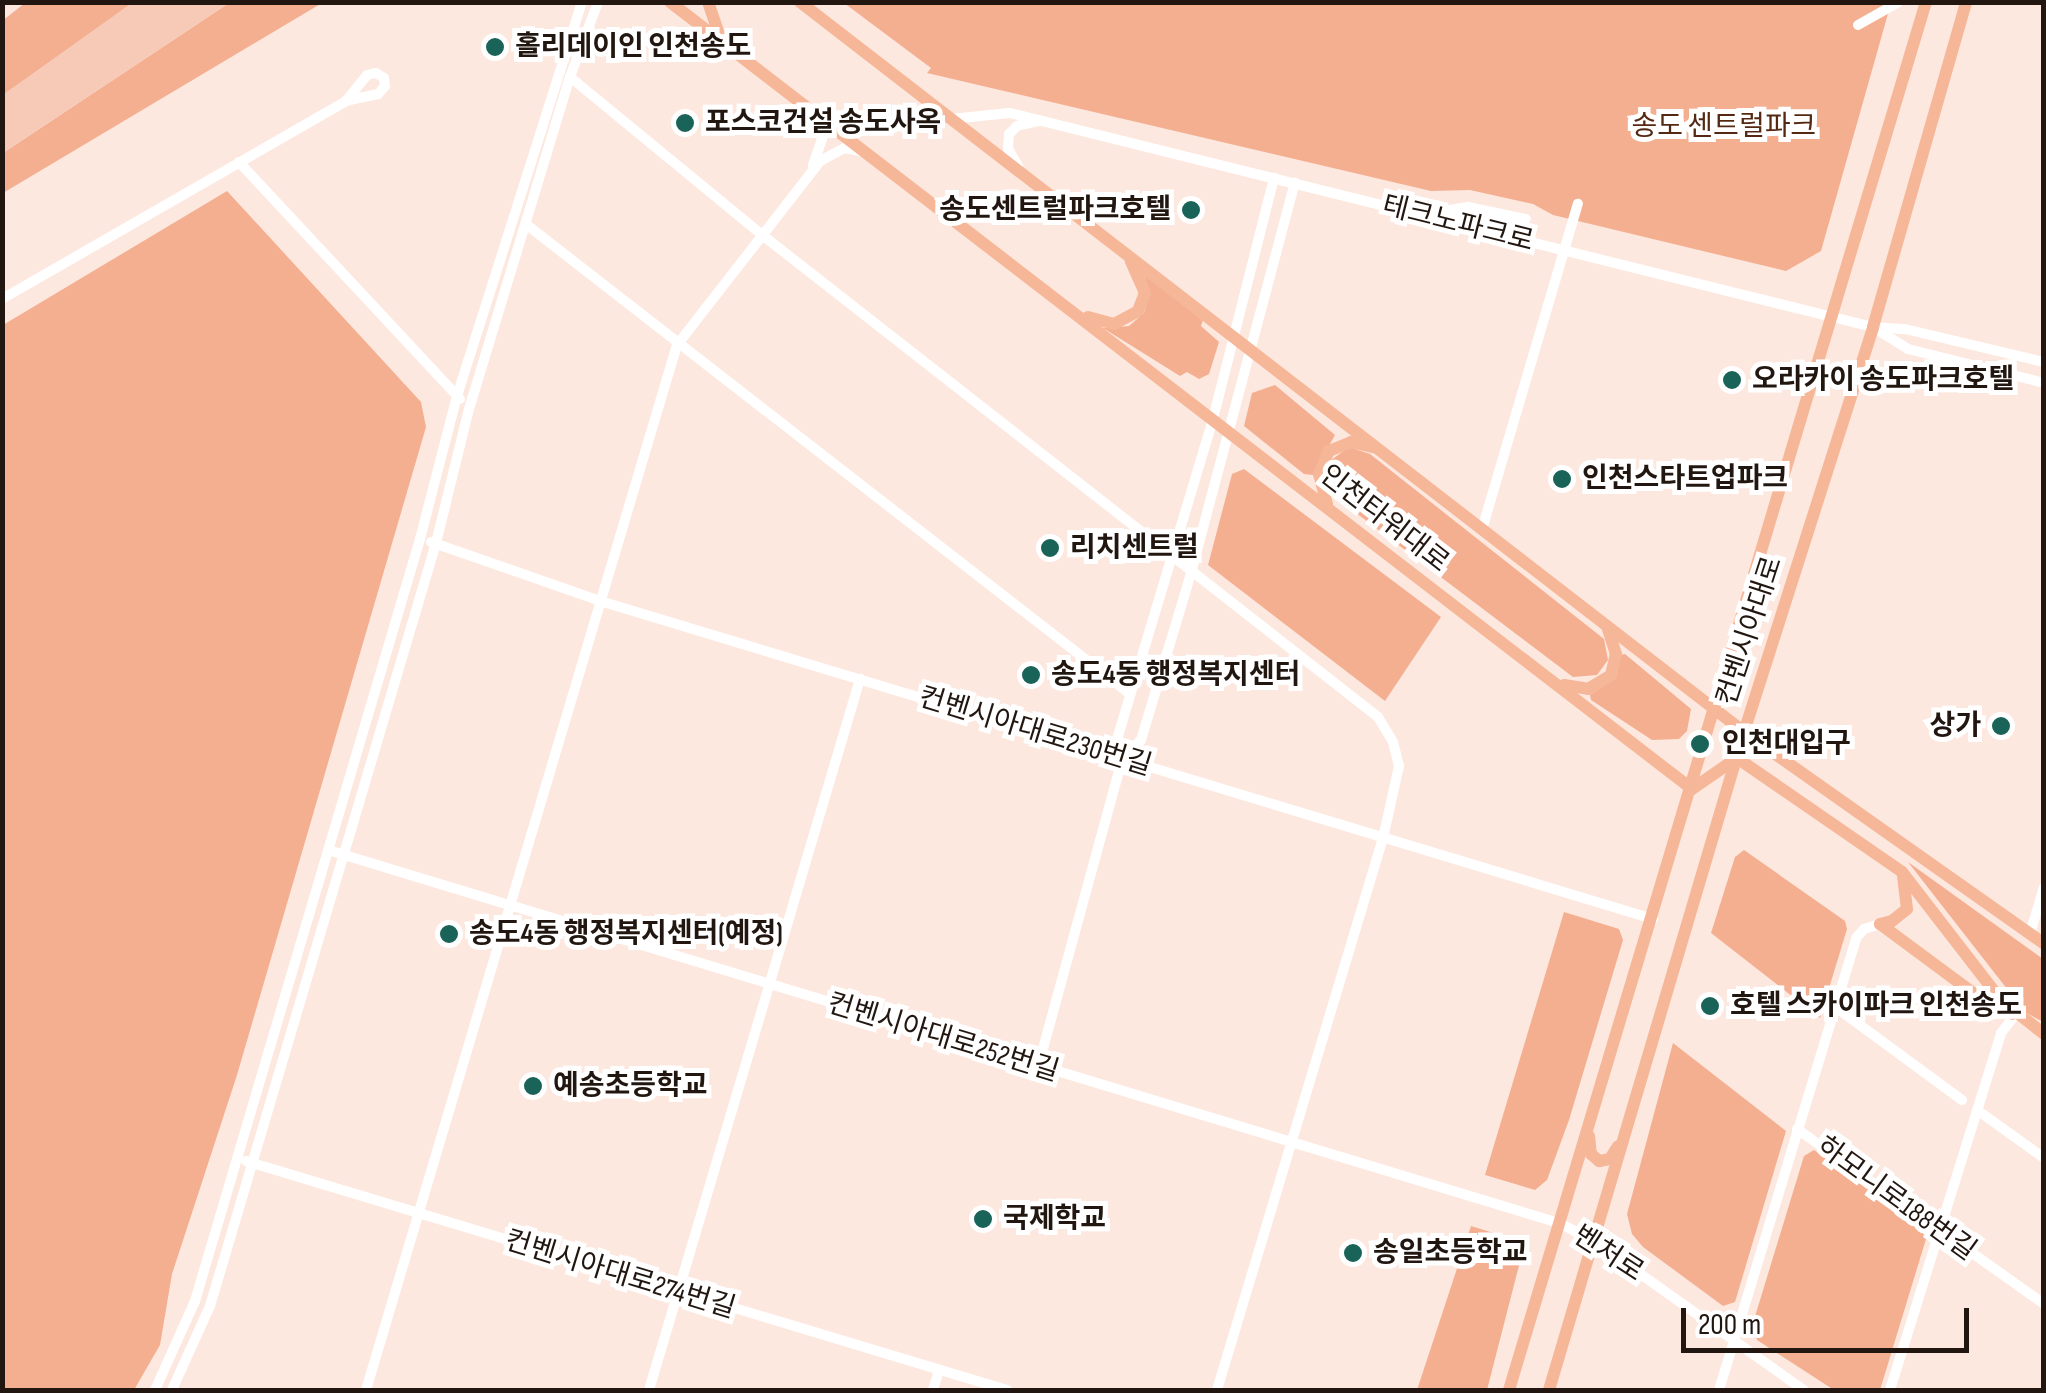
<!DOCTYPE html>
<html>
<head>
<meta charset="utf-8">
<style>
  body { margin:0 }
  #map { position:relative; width:2046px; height:1393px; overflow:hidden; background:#fde8df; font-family:"Sofia Sans Condensed","Noto Sans KR",sans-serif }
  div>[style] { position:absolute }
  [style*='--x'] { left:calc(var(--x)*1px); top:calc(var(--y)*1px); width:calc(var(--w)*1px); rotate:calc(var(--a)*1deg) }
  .green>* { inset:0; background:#f4af91 }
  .water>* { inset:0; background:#f6cab7 }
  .minor>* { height:10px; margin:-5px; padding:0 5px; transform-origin:5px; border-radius:5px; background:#fff }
  .major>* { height:12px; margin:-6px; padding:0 6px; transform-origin:6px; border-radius:6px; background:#f6b799 }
  .dots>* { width:28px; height:28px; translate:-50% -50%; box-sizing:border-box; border:5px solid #fff; border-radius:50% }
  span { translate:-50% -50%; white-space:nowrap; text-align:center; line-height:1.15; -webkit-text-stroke:10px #fff; paint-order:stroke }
  .poi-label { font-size:28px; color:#211610; font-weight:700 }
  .left { translate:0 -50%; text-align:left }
  .right { translate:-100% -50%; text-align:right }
  .park-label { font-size:28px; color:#552812 }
  .street-label { font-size:28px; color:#211610 }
  .frame { position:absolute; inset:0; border:5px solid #211610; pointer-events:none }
  .scale { position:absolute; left:1681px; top:1308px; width:288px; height:45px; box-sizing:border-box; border:5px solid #211610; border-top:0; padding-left:12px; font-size:30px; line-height:35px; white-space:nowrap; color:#211610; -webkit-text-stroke:8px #fff; paint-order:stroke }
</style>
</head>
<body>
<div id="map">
  <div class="green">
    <div style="clip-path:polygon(25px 3px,133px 3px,3px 95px,2px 21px)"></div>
    <div style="clip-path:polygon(229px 3px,322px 3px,3px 193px,3px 153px)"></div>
    <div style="clip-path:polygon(844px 3px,1891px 3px,1821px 251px,1786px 271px,1553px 215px,1533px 204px,1470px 190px,1431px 191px,927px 73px,931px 68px)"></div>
    <div style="clip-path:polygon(227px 191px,421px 402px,426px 427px,237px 1075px,172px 1274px,160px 1345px,134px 1390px,3px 1390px,3px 325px)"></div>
    <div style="clip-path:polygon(1143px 273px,1203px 320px,1201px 326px,1219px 342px,1209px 374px,1199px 379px,1187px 372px,1180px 376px,1103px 328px,1129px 326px,1144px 313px,1150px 292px)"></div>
    <div style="clip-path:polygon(1275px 385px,1335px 435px,1313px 475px,1304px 474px,1244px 426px,1252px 393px)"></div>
    <div style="clip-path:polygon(1349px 447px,1370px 454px,1604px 639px,1608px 660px,1597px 675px,1573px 677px,1335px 497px,1325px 478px,1327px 463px)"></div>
    <div style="clip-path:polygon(1244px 469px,1441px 617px,1385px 701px,1208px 565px,1232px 474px)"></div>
    <div style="clip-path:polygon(1625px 654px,1691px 709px,1687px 731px,1679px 739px,1652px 740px,1591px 700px,1590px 695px,1617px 675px,1620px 655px)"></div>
    <div style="clip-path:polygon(1744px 850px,1845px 921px,1847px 929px,1820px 1018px,1711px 933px,1735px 857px)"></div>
    <div style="clip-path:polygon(1908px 862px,2043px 959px,2043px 1022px,2025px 1012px)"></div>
    <div style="clip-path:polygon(1564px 912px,1619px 929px,1623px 940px,1569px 1120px,1547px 1180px,1535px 1190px,1485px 1175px)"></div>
    <div style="clip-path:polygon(1673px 1043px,1786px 1131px,1735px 1302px,1723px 1306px,1643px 1247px,1632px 1234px,1627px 1214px)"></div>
    <div style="clip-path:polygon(1814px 1150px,1921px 1229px,1926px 1239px,1880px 1390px,1834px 1390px,1757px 1340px,1753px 1323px,1804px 1156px)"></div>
    <div style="clip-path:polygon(1471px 1226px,1519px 1241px,1523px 1250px,1487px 1390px,1417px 1390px)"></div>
  </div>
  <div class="water">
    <div style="clip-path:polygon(133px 2px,229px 3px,3px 153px,3px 95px)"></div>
  </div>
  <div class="minor">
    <div style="--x:1858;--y:25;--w:47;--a:-29.3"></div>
    <div style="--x:570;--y:77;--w:247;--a:39.4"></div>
    <div style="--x:761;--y:234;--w:784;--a:38.05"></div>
    <div style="--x:1378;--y:717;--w:29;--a:59"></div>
    <div style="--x:1393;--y:742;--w:25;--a:76"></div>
    <div style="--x:1399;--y:766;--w:74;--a:102.5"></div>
    <div style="--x:1383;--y:838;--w:576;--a:106.74"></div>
    <div style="--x:809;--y:113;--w:29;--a:63"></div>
    <div style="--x:822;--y:139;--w:28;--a:109"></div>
    <div style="--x:951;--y:119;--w:59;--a:-5.8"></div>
    <div style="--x:1010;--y:113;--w:889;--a:13.93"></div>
    <div style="--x:1873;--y:327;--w:32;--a:4"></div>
    <div style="--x:1905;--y:329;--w:143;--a:13.4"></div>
    <div style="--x:239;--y:162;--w:324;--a:47"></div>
    <div style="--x:1018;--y:166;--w:20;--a:-120"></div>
    <div style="--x:1008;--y:149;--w:15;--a:-86"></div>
    <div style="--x:1009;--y:134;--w:11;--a:-45"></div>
    <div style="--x:1017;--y:126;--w:22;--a:-13"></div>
    <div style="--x:1424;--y:214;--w:45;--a:-9"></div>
    <div style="--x:1468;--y:207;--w:59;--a:11.7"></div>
    <div style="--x:527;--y:225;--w:764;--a:37.87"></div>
    <div style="--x:2;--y:299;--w:397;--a:-29.9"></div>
    <div style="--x:346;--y:101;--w:33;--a:-51"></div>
    <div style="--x:367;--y:75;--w:9;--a:-13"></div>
    <div style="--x:376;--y:73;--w:9;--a:32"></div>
    <div style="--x:384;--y:78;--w:8;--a:83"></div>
    <div style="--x:385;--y:86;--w:11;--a:131"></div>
    <div style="--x:378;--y:94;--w:33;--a:168"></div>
    <div style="--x:1873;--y:327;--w:41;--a:32.2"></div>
    <div style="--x:1908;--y:349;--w:140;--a:14"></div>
    <div style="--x:1483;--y:526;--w:336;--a:-73.6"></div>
    <div style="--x:431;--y:542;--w:179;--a:19.2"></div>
    <div style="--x:600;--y:601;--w:1100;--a:16.8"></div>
    <div style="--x:1122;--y:759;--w:27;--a:-45"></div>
    <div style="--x:1141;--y:740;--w:174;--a:-73.3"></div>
    <div style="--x:1191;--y:573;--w:404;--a:-75.1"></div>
    <div style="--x:328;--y:850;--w:1286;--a:16.86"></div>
    <div style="--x:1559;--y:1223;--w:39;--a:27"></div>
    <div style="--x:1594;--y:1241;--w:257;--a:35.4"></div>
    <div style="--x:2030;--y:934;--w:49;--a:-73.4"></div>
    <div style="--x:1834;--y:1006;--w:159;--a:36.3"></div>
    <div style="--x:1038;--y:1067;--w:319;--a:-74.7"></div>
    <div style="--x:1122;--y:759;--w:23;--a:-100"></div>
    <div style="--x:1118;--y:736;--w:331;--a:-73.3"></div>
    <div style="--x:1213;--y:419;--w:249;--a:-75.8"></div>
    <div style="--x:1977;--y:1110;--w:82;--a:35.6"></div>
    <div style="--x:1797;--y:1129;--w:303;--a:35.3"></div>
    <div style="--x:246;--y:1161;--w:795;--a:16.75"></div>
    <div style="--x:155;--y:1390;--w:98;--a:-65.8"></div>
    <div style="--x:195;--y:1301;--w:795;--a:-73.55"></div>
    <div style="--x:420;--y:539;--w:148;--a:-75.5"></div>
    <div style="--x:457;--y:396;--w:413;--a:-72.4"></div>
    <div style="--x:172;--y:1390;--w:92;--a:-65.7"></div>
    <div style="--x:210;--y:1306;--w:796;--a:-73.5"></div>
    <div style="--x:436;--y:543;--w:138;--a:-76.2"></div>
    <div style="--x:469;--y:409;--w:347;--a:-73.1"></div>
    <div style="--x:570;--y:77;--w:80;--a:-69.5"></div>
    <div style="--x:366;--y:1390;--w:1090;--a:-73.43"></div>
    <div style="--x:677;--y:345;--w:233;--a:-52.1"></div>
    <div style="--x:820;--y:161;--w:27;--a:-28"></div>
    <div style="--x:844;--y:148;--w:17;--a:10"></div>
    <div style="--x:649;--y:1390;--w:742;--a:-73.47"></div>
    <div style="--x:933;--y:1390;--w:21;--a:-73"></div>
    <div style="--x:1719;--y:1390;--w:472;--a:-73.1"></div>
    <div style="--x:1856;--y:938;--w:12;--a:-48"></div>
    <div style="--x:1864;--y:929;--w:17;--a:-17"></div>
    <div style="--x:1890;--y:1390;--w:374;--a:-72.7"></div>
    <div style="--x:2001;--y:1033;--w:23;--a:-52"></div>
  </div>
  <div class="major">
    <div style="--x:670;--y:2;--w:1290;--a:37.6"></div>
    <div style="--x:1692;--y:789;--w:55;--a:-34.6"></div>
    <div style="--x:1737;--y:758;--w:201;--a:34.6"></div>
    <div style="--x:1902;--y:872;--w:162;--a:52.3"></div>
    <div style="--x:2001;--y:1000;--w:55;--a:38.3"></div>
    <div style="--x:708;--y:2;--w:37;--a:71"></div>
    <div style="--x:800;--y:2;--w:1193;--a:37.71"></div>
    <div style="--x:1744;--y:732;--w:367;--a:35.2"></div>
    <div style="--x:1088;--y:317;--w:27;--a:15"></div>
    <div style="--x:1114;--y:324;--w:27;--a:-28"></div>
    <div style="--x:1138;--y:311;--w:19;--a:-69"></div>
    <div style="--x:1145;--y:293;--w:35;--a:-114"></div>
    <div style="--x:1327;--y:504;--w:31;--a:-105"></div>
    <div style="--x:1319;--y:474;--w:25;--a:-67"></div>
    <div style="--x:1329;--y:451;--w:24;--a:-22"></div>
    <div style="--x:1351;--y:442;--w:23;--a:13"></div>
    <div style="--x:1564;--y:685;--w:24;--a:9"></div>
    <div style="--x:1588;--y:689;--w:27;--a:-31"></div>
    <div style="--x:1611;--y:675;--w:22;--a:-77"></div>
    <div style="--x:1616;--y:654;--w:29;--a:-108"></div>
    <div style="--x:1880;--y:924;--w:138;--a:36.5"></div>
    <div style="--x:1991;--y:1006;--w:23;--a:20"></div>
    <div style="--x:1880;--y:924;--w:12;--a:-14"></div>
    <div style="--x:1892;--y:921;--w:19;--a:-39"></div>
    <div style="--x:1907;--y:909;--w:35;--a:-97"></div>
    <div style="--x:1589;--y:1136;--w:18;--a:84"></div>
    <div style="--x:1591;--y:1154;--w:11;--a:41"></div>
    <div style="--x:1599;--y:1161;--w:11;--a:-10"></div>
    <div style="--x:1610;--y:1159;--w:15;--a:-58"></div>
    <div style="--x:1509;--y:1390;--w:1449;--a:-73.28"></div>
    <div style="--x:1549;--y:1390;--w:686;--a:-73.49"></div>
    <div style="--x:1744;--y:732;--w:425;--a:-72.3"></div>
    <div style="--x:1873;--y:327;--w:338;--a:-74"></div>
  </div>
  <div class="dots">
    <div style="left:495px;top:47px;background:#1a6358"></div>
    <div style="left:685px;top:123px;background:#1a6358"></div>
    <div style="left:1191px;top:210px;background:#1a6358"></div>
    <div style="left:1732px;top:380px;background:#1a6358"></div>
    <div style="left:1562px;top:479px;background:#1a6358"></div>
    <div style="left:1050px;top:548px;background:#1a6358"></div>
    <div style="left:1031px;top:675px;background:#1a6358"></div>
    <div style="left:2001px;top:726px;background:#1a6358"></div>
    <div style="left:1700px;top:744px;background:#1a6358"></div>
    <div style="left:449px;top:934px;background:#1a6358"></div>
    <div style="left:1710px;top:1006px;background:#1a6358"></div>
    <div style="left:533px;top:1086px;background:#1a6358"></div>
    <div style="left:983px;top:1219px;background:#1a6358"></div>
    <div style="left:1353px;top:1253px;background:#1a6358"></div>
  </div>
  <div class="poi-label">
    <span class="left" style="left:515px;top:47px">홀리데이인 인천송도</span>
    <span class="left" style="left:705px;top:123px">포스코건설 송도사옥</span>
    <span class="right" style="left:1171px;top:210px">송도센트럴파크호텔</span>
    <span class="left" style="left:1752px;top:380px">오라카이 송도파크호텔</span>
    <span class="left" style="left:1582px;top:479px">인천스타트업파크</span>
    <span class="left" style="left:1070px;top:548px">리치센트럴</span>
    <span class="left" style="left:1051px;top:675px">송도4동 행정복지센터</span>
    <span class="right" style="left:1981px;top:726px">상가</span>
    <span class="left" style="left:1722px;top:744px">인천대입구</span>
    <span class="left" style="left:469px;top:934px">송도4동 행정복지센터(예정)</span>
    <span class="left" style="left:1730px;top:1006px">호텔 스카이파크 인천송도</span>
    <span class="left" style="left:553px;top:1086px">예송초등학교</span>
    <span class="left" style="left:1003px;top:1219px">국제학교</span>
    <span class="left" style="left:1373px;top:1253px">송일초등학교</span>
  </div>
  <div class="park-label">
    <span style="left:1724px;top:127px">송도 센트럴파크</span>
  </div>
  <div class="street-label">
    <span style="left:1458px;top:224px;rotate:14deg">테크노파크로</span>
    <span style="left:1384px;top:519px;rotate:38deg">인천타워대로</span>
    <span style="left:1750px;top:631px;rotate:-72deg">컨벤시아대로</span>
    <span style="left:1035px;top:732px;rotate:17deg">컨벤시아대로230번길</span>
    <span style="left:943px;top:1038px;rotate:17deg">컨벤시아대로252번길</span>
    <span style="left:1896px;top:1199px;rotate:36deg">하모니로188번길</span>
    <span style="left:1608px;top:1254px;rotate:33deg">벤처로</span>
    <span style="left:620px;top:1275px;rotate:17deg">컨벤시아대로274번길</span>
  </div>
  <div class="frame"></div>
  <div class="scale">200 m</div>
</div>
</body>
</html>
